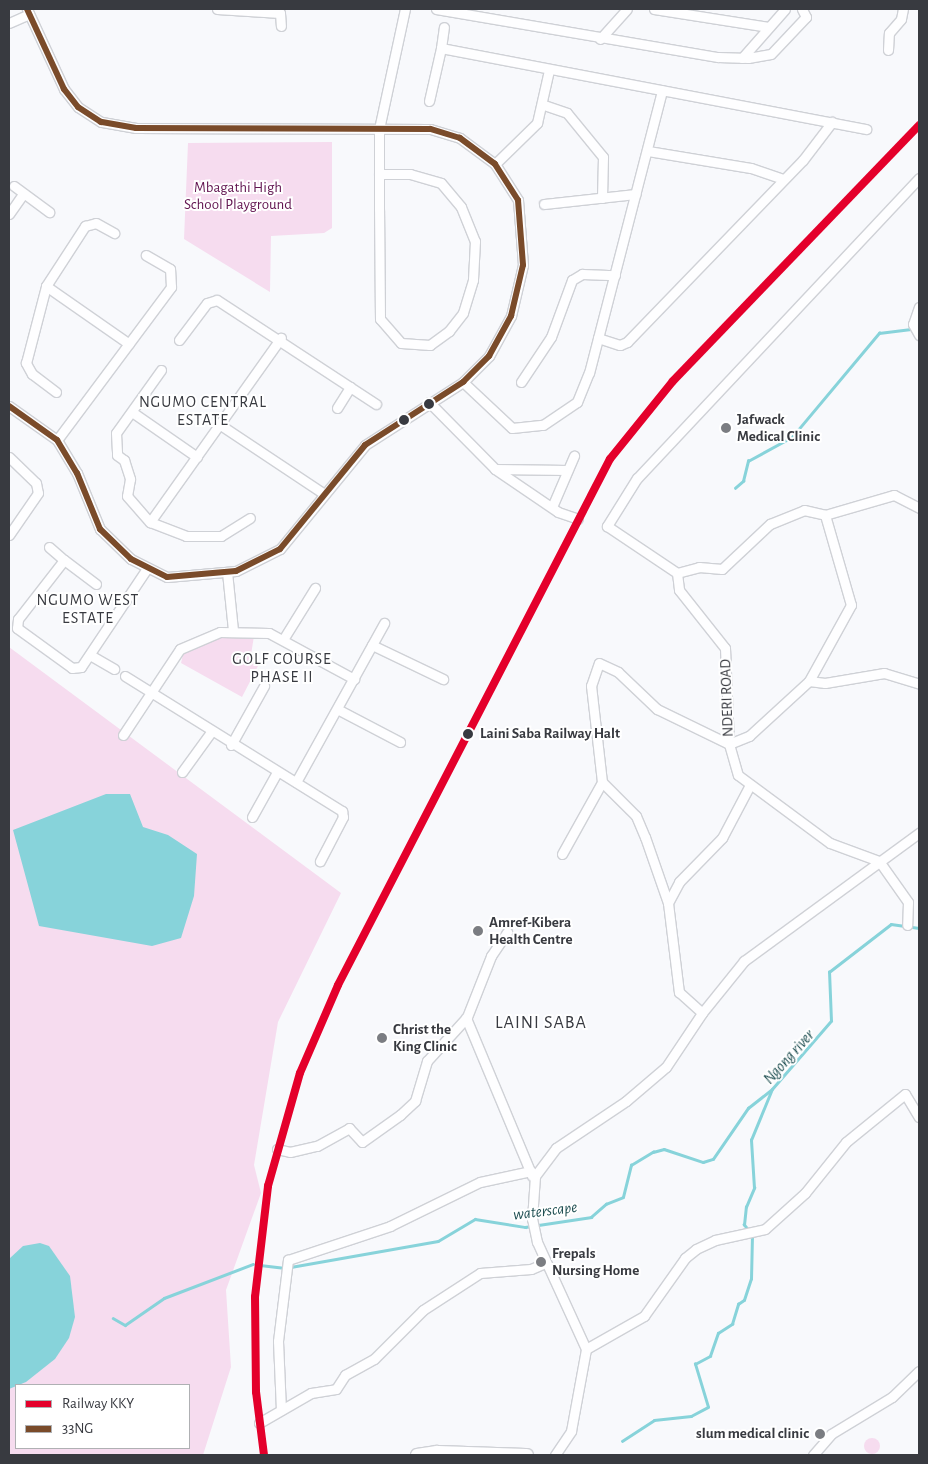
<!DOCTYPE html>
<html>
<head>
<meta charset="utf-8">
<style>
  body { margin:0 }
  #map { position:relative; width:928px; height:1464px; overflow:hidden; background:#f8f9fc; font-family:"Alegreya Sans",sans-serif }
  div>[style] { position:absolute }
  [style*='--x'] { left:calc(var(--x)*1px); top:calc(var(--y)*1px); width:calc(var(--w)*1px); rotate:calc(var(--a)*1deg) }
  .green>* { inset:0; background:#f6dcef }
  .round { border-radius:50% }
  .water>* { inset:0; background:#87d3da }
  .stream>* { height:2.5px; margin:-1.25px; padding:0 1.25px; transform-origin:1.25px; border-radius:1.25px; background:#87d3da }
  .roads { filter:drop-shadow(1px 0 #cfd1d6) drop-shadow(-1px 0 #cfd1d6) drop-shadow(0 1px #cfd1d6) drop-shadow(0 -1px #cfd1d6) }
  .minor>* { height:9px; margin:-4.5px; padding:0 4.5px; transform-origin:4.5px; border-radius:4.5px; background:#fefeff }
  .secondary>* { height:12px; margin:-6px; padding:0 6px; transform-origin:6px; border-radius:6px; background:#fefeff }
  .bus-1>* { height:6px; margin:-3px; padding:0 3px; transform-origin:3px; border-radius:3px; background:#7a4b2a }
  .rail-1>* { height:8px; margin:-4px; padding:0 4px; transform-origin:4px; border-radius:4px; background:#e4002b }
  .dots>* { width:14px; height:14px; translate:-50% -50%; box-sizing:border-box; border:2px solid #fff; border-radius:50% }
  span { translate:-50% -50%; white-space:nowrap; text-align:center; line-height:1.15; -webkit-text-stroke:4px #fff; paint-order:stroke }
  .park-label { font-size:15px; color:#621551 }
  .poi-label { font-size:15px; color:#383a40; font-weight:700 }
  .left { translate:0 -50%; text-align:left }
  .right { translate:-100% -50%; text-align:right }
  .street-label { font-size:15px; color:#383a40 }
  .stop-label { font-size:15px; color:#383a40; font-weight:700 }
  .neighbourhood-label { font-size:16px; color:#383a40; letter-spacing:1px }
  .water-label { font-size:16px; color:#1e4e51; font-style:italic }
  .quarter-label { font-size:18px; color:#383a40; letter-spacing:1px }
  .frame { position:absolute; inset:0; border:10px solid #383a40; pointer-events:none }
  .legend { position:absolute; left:15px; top:1384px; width:175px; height:65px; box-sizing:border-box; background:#fff; border:1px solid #afb0b3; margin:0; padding:6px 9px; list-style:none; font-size:15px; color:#383a40 }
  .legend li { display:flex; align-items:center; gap:10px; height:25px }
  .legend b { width:25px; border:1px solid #afb0b3 }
</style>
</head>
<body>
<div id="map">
  <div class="green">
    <div style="clip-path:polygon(332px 142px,332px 228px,324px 233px,271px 236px,270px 292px,184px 239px,188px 143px)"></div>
    <div style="clip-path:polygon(225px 631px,254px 636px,250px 661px,258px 666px,242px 697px,181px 663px,185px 646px)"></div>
    <div style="clip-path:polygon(evenodd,9px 647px,341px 893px,278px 1022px,254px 1165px,261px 1193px,226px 1290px,231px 1367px,203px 1455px,9px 1455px,9px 647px,16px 1385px,189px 1385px,189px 1448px,16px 1448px,16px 1385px)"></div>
    <div class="round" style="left:864px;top:1438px;width:16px;height:16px"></div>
  </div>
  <div class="water">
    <div style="clip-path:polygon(106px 794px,130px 794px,143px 827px,168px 835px,197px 854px,194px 896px,181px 938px,152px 946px,39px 926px,13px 830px)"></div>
    <div style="clip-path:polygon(40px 1243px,49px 1246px,70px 1276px,75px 1317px,69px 1338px,55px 1359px,26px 1382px,9px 1389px,9px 1259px,23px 1246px)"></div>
  </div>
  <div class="stream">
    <div style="--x:735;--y:488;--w:11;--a:-41"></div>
    <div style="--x:743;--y:481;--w:21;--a:-76"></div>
    <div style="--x:748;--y:461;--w:50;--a:-28.6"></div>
    <div style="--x:792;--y:437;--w:136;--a:-50.1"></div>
    <div style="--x:879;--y:333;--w:34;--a:-7"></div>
    <div style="--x:749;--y:1231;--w:8;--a:-130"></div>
    <div style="--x:744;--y:1225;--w:18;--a:-84"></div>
    <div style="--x:746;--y:1207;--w:21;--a:-67"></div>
    <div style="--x:754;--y:1188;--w:48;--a:-93.6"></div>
    <div style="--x:751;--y:1140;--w:55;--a:-67.6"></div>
    <div style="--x:772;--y:1089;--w:90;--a:-49.1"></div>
    <div style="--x:831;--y:1021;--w:49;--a:-92.3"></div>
    <div style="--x:829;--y:972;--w:78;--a:-37.7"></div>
    <div style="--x:891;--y:924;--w:28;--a:8"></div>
    <div style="--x:260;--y:1265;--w:25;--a:7"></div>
    <div style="--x:285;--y:1268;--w:155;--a:-10"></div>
    <div style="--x:438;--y:1241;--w:43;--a:-30.7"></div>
    <div style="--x:475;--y:1219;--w:51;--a:9.1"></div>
    <div style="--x:525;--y:1227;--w:67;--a:-8.6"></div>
    <div style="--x:591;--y:1217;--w:20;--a:-41"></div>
    <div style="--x:606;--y:1204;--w:18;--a:-22"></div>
    <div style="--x:623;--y:1197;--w:33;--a:-76"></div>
    <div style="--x:631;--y:1165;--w:26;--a:-31"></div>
    <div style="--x:653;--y:1152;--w:11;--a:-15"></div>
    <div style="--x:664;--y:1149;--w:41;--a:18.4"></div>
    <div style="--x:703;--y:1162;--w:10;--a:-17"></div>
    <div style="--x:713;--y:1159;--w:62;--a:-55.5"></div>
    <div style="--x:748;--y:1108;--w:29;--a:-38"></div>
    <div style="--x:113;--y:1318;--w:14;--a:30"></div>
    <div style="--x:125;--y:1325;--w:47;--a:-34.7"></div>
    <div style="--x:164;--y:1298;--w:95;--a:-20.9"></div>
    <div style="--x:622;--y:1441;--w:38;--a:-33"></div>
    <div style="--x:654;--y:1420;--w:37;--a:-6"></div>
    <div style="--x:691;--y:1416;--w:19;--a:-28"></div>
    <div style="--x:708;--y:1407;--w:45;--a:-106.8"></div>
    <div style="--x:695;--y:1364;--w:17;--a:-28"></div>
    <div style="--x:710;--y:1356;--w:24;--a:-71"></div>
    <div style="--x:718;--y:1333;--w:17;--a:-33"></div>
    <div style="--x:732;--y:1324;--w:21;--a:-73"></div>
    <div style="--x:738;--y:1304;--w:7;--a:-34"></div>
    <div style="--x:744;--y:1300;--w:22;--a:-72"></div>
    <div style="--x:751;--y:1279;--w:44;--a:-88.7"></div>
  </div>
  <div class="roads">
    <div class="minor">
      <div style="--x:217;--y:9;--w:63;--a:3.6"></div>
      <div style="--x:280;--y:13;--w:13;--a:86"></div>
      <div style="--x:436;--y:9;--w:286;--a:9.7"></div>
      <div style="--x:718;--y:57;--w:30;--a:2"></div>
      <div style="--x:748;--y:58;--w:23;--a:-10"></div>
      <div style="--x:771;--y:54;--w:51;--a:-46.6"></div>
      <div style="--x:806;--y:17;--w:9;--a:-117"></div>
      <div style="--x:654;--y:9;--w:116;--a:8.9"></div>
      <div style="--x:9;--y:23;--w:22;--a:-24"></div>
      <div style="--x:600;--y:39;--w:40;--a:-48"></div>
      <div style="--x:441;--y:48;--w:21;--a:-82"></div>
      <div style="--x:888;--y:50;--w:17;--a:-87"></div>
      <div style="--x:889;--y:33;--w:18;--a:-49"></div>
      <div style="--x:901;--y:19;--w:10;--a:-79"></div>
      <div style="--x:742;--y:58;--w:65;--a:-48.7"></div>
      <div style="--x:429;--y:101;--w:54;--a:-77.2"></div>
      <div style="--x:441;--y:48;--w:433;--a:10.8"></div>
      <div style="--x:544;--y:105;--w:24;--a:19"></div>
      <div style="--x:567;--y:113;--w:57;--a:50.7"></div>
      <div style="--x:603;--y:157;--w:41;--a:91.4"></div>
      <div style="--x:648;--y:151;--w:104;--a:9.4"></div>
      <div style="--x:751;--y:168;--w:34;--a:19"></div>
      <div style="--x:495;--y:164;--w:59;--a:-44.3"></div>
      <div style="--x:537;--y:123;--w:54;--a:-77.2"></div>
      <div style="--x:379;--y:174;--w:31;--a:0"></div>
      <div style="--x:410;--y:174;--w:32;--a:16"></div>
      <div style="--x:441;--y:183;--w:31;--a:50"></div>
      <div style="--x:461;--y:207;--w:37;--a:68"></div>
      <div style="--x:475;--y:241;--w:39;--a:93"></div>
      <div style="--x:473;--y:280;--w:34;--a:107"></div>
      <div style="--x:463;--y:313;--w:23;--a:128"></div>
      <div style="--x:449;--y:331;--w:24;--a:144"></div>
      <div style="--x:430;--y:345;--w:29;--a:-176"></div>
      <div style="--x:401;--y:343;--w:32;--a:-131"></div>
      <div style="--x:380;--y:319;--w:110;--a:-90.5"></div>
      <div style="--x:379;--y:209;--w:80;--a:-90"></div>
      <div style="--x:379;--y:129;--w:123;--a:-77.8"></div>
      <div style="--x:919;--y:178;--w:412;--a:133.2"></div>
      <div style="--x:637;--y:478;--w:57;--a:122"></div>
      <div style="--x:607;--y:526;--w:84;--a:33.9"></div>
      <div style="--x:677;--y:573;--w:17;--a:83"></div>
      <div style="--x:679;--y:590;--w:74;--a:51.6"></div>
      <div style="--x:725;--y:648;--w:96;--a:87.6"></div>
      <div style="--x:729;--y:744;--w:22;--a:-22"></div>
      <div style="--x:749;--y:736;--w:81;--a:-42.5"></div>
      <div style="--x:809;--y:681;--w:16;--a:7"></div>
      <div style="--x:825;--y:683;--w:60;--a:-9.6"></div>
      <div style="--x:884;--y:673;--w:37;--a:17"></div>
      <div style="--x:14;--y:186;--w:44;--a:36.6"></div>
      <div style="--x:544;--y:204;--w:92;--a:-6.3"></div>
      <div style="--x:9;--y:214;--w:24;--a:-55"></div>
      <div style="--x:46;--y:286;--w:101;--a:34.9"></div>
      <div style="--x:919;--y:307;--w:18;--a:109"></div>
      <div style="--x:913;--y:324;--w:13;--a:61"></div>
      <div style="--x:598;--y:338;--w:23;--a:18"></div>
      <div style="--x:620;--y:345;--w:8;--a:-23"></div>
      <div style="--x:627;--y:342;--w:253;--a:-46"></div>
      <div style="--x:803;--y:160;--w:48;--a:-52.7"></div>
      <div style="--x:179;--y:340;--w:46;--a:-52.9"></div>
      <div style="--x:207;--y:303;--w:10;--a:-17"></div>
      <div style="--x:217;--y:300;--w:190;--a:33.2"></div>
      <div style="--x:161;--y:370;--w:77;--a:125.5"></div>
      <div style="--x:116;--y:433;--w:22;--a:87"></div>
      <div style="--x:117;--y:455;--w:9;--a:36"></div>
      <div style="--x:124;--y:460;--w:20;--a:72"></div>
      <div style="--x:130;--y:479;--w:17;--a:100"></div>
      <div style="--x:127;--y:496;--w:35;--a:49"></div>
      <div style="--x:150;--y:522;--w:39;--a:21"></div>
      <div style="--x:186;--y:536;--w:35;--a:0"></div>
      <div style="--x:221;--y:536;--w:34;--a:-32"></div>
      <div style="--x:463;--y:382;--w:67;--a:43.2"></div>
      <div style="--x:512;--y:428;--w:31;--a:-6"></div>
      <div style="--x:543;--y:425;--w:41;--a:-34.1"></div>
      <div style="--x:577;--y:402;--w:31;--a:-68"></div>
      <div style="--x:589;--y:373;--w:292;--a:-75.5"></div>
      <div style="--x:521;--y:382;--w:54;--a:-56.3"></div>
      <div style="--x:551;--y:337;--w:61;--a:-69.8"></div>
      <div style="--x:572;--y:280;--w:12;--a:-31"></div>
      <div style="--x:582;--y:274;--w:33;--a:2"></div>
      <div style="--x:56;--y:392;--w:30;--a:-143"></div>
      <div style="--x:32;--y:374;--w:13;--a:-119"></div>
      <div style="--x:26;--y:363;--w:80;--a:-75.4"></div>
      <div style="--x:46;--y:286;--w:72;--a:-57"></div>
      <div style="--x:85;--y:226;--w:11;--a:-15"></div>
      <div style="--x:96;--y:223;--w:21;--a:29"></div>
      <div style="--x:429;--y:402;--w:94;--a:45.4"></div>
      <div style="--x:495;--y:469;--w:76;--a:34.3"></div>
      <div style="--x:558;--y:512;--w:21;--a:19"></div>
      <div style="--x:9;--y:406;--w:59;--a:35.3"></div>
      <div style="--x:57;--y:440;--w:39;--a:59"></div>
      <div style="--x:77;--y:473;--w:61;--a:67.7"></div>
      <div style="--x:100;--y:529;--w:43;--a:44.1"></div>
      <div style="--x:131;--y:559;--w:40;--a:26.6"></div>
      <div style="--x:167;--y:577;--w:69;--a:-5"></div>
      <div style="--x:236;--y:571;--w:49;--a:-26.6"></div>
      <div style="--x:280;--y:549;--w:134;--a:-50.7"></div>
      <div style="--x:365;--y:445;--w:117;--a:-32.7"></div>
      <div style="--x:463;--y:382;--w:37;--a:-45"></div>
      <div style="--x:489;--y:356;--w:46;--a:-61.2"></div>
      <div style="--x:511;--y:316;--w:52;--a:-76.8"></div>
      <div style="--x:523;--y:265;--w:65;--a:-94.4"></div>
      <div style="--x:518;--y:200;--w:43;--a:-122.6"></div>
      <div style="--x:495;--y:164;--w:44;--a:-143.4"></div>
      <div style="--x:460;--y:138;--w:31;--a:-163"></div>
      <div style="--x:430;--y:129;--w:294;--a:-179.8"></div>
      <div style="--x:136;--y:128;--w:36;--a:-170"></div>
      <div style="--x:101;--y:122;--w:27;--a:-147"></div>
      <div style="--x:78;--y:107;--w:23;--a:-128"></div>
      <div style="--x:64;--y:89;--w:88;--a:-114.8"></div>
      <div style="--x:337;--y:408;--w:25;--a:-58"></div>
      <div style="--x:132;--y:412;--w:79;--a:34.7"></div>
      <div style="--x:219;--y:424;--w:125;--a:33.6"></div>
      <div style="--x:57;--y:440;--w:191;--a:-53.3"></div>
      <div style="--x:171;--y:287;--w:18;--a:-93"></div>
      <div style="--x:170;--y:269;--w:28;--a:-150"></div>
      <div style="--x:9;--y:457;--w:37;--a:44"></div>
      <div style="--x:36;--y:483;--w:10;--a:79"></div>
      <div style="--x:38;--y:493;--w:51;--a:124.6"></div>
      <div style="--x:495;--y:469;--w:72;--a:0.8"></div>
      <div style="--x:552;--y:507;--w:56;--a:-66.7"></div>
      <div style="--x:150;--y:522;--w:226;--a:-54.6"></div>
      <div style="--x:49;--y:547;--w:20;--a:41"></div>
      <div style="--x:227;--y:572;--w:58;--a:84.1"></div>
      <div style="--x:677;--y:573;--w:23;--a:-15"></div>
      <div style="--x:699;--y:567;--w:23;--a:5"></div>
      <div style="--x:722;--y:569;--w:66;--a:-43.2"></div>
      <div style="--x:770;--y:524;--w:37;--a:-22"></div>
      <div style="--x:804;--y:510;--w:22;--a:13"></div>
      <div style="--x:825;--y:515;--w:72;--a:-16.2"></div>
      <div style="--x:894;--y:495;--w:28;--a:27"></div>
      <div style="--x:96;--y:584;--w:40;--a:-143"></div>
      <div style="--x:64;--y:560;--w:75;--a:127.9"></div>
      <div style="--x:18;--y:619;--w:9;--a:96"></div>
      <div style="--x:17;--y:628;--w:68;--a:36"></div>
      <div style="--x:72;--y:668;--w:9;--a:-6"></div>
      <div style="--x:81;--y:667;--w:117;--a:-56.2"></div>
      <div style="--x:284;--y:638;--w:59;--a:-58.2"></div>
      <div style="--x:372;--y:645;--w:79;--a:25.6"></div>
      <div style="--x:90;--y:655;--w:28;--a:30"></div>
      <div style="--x:125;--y:676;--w:256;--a:31.9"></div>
      <div style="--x:342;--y:811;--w:6;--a:81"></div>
      <div style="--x:343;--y:817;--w:50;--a:117.6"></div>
      <div style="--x:809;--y:681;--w:87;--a:-61.1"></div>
      <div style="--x:851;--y:605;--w:94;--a:-106.1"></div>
      <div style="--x:339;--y:710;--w:69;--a:27.7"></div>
      <div style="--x:123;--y:735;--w:103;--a:-56.5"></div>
      <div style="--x:180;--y:649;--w:43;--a:-23"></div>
      <div style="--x:220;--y:632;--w:49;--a:1.2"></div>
      <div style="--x:269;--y:633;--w:97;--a:28.4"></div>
      <div style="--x:231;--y:745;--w:68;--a:-60.8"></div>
      <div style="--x:182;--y:772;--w:49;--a:-54.1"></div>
      <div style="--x:296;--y:782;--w:182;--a:-61"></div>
      <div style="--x:602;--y:782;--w:97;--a:-96.5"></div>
      <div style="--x:591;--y:686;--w:24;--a:-71"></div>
      <div style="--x:599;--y:663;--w:21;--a:25"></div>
      <div style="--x:618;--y:672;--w:54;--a:43.5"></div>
      <div style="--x:657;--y:709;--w:80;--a:25.9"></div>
      <div style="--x:729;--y:744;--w:32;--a:74"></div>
      <div style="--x:738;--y:775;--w:114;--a:36.5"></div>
      <div style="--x:830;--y:843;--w:52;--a:20.2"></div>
      <div style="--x:879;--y:861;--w:50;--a:54.7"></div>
      <div style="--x:908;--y:902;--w:23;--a:92"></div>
      <div style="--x:252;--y:817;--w:51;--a:-60.9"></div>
      <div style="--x:562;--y:854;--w:82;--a:-60.9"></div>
      <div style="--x:602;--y:782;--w:48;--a:45"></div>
      <div style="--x:636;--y:816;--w:23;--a:67"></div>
      <div style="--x:645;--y:837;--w:70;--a:70.8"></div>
      <div style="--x:668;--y:903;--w:90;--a:83"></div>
      <div style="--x:679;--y:992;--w:31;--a:42"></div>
      <div style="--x:668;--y:903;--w:24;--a:-62"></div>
      <div style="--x:679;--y:882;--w:62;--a:-45.7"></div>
      <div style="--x:722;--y:838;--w:60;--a:-62.2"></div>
      <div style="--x:466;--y:1018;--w:171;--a:67.3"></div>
      <div style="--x:277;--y:1149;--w:13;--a:13"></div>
      <div style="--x:290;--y:1152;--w:28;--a:-13"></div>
      <div style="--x:317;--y:1146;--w:37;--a:-29"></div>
      <div style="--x:349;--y:1128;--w:19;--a:47"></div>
      <div style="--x:362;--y:1142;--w:47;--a:-35.4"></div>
      <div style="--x:400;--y:1115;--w:21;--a:-43"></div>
      <div style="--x:415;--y:1101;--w:42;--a:-73.3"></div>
      <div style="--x:427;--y:1061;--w:59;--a:-47.7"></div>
      <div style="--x:467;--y:1017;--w:66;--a:-68.5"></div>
      <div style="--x:491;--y:956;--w:29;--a:-56"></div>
      <div style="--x:586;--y:1349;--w:67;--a:-29.6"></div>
      <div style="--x:644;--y:1316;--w:71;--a:-54.7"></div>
      <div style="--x:685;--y:1258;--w:14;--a:-39"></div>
      <div style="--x:696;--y:1249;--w:21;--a:-25"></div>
      <div style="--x:715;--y:1240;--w:51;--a:-12.4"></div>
      <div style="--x:765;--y:1229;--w:54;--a:-42"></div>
      <div style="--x:805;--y:1193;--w:65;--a:-51.2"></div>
      <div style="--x:846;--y:1142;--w:76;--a:-39.1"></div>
      <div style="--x:905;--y:1094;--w:27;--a:59"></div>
      <div style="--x:281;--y:1410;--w:69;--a:-92.5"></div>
      <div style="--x:278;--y:1341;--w:82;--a:-83"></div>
      <div style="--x:288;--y:1260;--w:108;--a:-18.4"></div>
      <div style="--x:390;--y:1226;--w:100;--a:-26.1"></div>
      <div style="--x:480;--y:1182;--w:52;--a:-12.2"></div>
      <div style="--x:259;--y:1423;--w:60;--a:-30"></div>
      <div style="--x:311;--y:1393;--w:25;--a:-9"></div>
      <div style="--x:336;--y:1389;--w:17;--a:-57"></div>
      <div style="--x:345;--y:1375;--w:33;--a:-29"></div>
      <div style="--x:374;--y:1359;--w:69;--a:-45"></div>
      <div style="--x:423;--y:1310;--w:68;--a:-33"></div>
      <div style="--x:480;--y:1273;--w:51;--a:-4.5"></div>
      <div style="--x:531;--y:1269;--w:15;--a:-23"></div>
      <div style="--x:555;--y:1455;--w:29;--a:-56"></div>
      <div style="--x:571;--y:1431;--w:83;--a:-79.6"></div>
      <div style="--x:586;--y:1349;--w:118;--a:-114.6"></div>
      <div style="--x:537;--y:1242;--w:24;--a:-102"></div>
      <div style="--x:532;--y:1219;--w:43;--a:-86"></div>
      <div style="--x:535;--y:1176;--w:35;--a:-53"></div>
      <div style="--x:556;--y:1148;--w:84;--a:-33.9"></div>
      <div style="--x:626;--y:1101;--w:52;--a:-40.4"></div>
      <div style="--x:666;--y:1067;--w:65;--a:-56.3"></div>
      <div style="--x:702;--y:1013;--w:67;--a:-51.1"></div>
      <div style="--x:744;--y:961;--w:217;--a:-36.2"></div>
      <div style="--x:813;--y:1455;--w:28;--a:-49"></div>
      <div style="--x:831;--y:1434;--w:71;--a:-31.2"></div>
      <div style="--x:892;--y:1397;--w:37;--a:-44"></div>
    </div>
    <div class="secondary">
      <div style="--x:417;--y:1455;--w:20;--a:-9"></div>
      <div style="--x:437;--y:1452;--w:90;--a:1.9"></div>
    </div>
  </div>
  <div class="bus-1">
    <div style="--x:9;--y:406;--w:59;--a:35.3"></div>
    <div style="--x:57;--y:440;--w:39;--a:59"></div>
    <div style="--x:77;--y:473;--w:61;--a:67.7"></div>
    <div style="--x:100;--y:529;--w:43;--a:44.1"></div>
    <div style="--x:131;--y:559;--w:40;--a:26.6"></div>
    <div style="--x:167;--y:577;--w:69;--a:-5"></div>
    <div style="--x:236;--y:571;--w:49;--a:-26.6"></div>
    <div style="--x:280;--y:549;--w:134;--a:-50.7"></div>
    <div style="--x:365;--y:445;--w:117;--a:-32.7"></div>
    <div style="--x:463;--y:382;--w:37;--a:-45"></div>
    <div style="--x:489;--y:356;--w:46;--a:-61.2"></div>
    <div style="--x:511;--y:316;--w:52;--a:-76.8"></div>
    <div style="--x:523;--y:265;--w:65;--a:-94.4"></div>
    <div style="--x:518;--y:200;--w:43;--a:-122.6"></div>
    <div style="--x:495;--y:164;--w:44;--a:-143.4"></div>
    <div style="--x:460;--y:138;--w:31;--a:-163"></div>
    <div style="--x:430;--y:129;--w:294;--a:-179.8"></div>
    <div style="--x:136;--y:128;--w:36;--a:-170"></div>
    <div style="--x:101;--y:122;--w:27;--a:-147"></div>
    <div style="--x:78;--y:107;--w:23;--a:-128"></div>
    <div style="--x:64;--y:89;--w:88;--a:-114.8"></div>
  </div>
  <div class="rail-1">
    <div style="--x:264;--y:1455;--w:64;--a:-97.2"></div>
    <div style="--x:256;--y:1392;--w:95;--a:-90.6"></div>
    <div style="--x:255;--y:1297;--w:112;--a:-83.3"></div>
    <div style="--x:268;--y:1186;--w:117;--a:-74.2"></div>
    <div style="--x:300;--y:1073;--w:96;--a:-66.6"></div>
    <div style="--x:338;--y:985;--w:592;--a:-62.66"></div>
    <div style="--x:610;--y:459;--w:100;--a:-51.1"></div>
    <div style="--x:673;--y:381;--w:355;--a:-46.1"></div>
  </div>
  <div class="dots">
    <div style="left:429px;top:404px;background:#383a40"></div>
    <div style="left:404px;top:420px;background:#383a40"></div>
    <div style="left:726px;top:428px;background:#7b7d82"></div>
    <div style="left:468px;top:734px;background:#383a40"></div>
    <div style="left:478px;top:931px;background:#7b7d82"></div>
    <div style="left:382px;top:1038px;background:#7b7d82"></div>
    <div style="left:541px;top:1262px;background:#7b7d82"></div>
    <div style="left:820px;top:1434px;background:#7b7d82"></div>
  </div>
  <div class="park-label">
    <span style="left:238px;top:196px">Mbagathi High<br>School Playground</span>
  </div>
  <div class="poi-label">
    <span class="left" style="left:737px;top:428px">Jafwack<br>Medical Clinic</span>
    <span class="left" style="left:489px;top:931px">Amref-Kibera<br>Health Centre</span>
    <span class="left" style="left:393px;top:1038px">Christ the<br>King Clinic</span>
    <span class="left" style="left:552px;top:1262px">Frepals<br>Nursing Home</span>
    <span class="right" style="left:809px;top:1434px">slum medical clinic</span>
  </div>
  <div class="street-label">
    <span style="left:727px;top:698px;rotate:-92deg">NDERI ROAD</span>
  </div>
  <div class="stop-label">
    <span class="left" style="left:480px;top:734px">Laini Saba Railway Halt</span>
  </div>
  <div class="neighbourhood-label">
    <span style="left:203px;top:411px">NGUMO CENTRAL<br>ESTATE</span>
    <span style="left:88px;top:609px">NGUMO WEST<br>ESTATE</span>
    <span style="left:282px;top:668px">GOLF COURSE<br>PHASE II</span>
  </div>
  <div class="water-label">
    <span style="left:789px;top:1057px;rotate:-48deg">Ngong river</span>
    <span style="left:545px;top:1211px;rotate:-7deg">waterscape</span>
  </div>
  <div class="quarter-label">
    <span style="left:541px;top:1023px">LAINI SABA</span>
  </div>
  <div class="frame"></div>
  <ul class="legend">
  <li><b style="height:6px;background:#e4002b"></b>Railway KKY</li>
  <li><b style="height:6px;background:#7a4b2a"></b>33NG</li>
  </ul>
</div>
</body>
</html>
